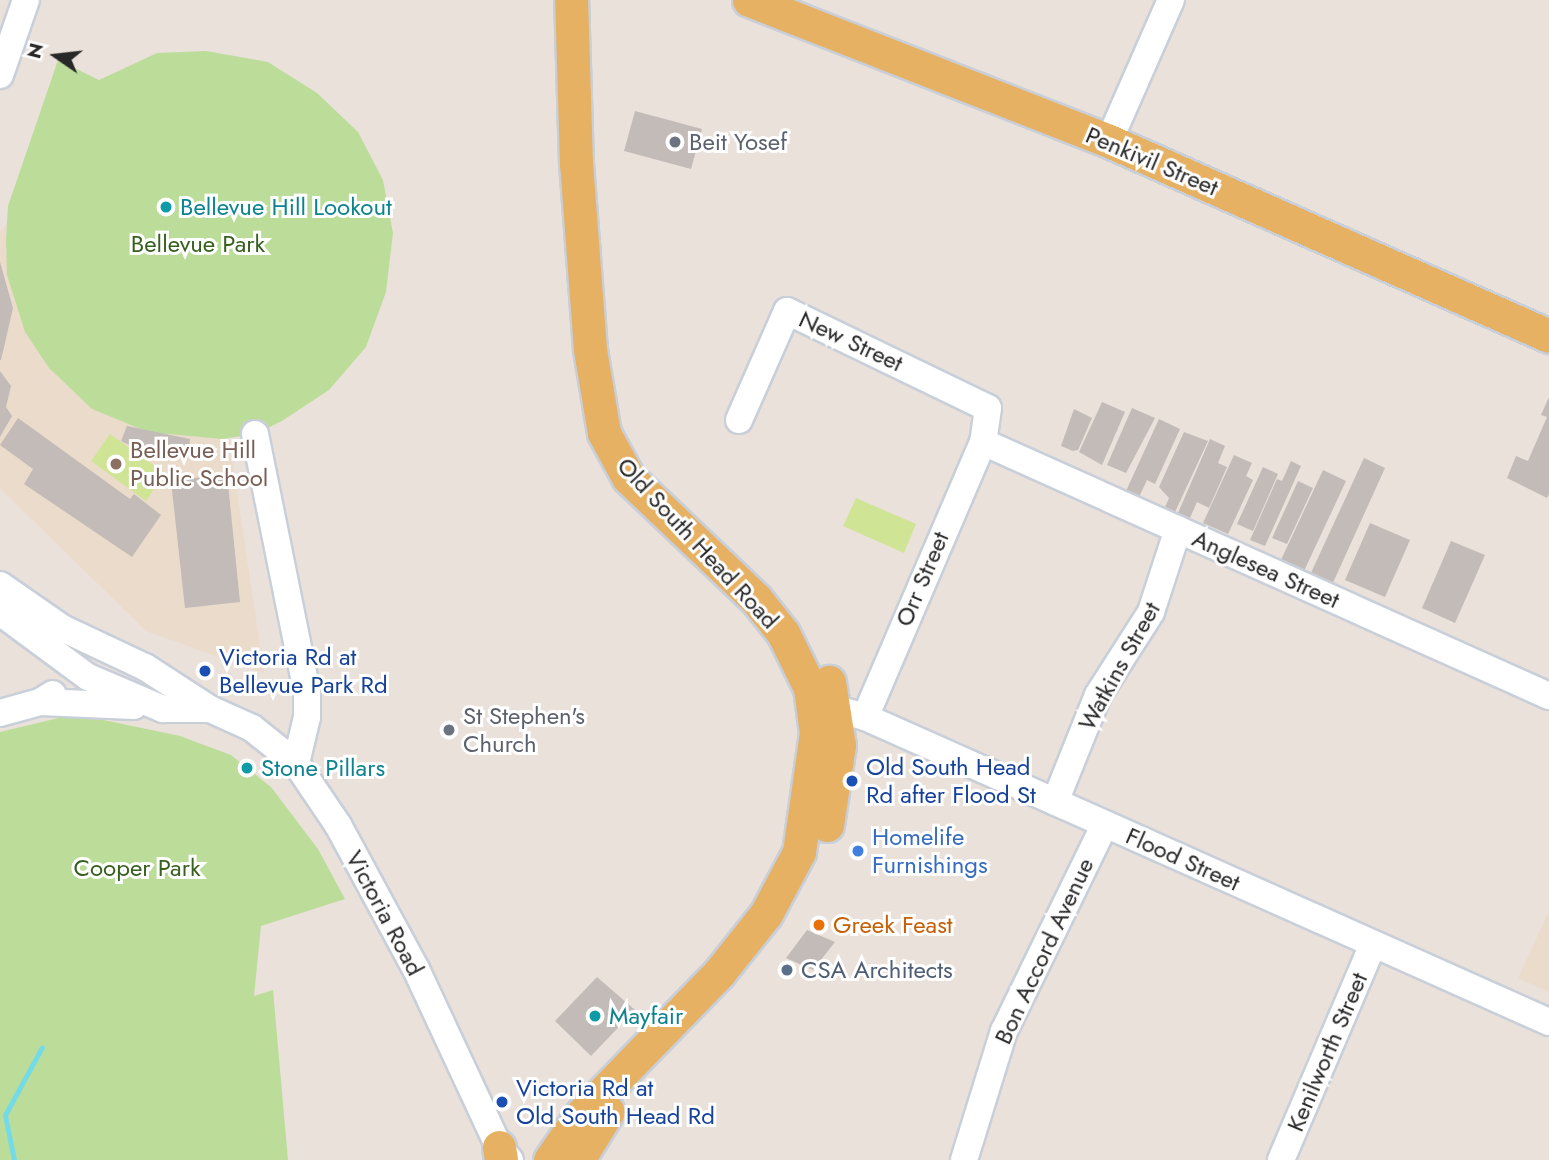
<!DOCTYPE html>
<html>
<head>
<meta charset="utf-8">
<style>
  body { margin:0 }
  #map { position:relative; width:1549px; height:1160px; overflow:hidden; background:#eae1db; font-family:Jost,sans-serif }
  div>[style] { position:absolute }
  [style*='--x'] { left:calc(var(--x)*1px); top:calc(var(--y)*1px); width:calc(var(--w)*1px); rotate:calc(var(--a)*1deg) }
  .education>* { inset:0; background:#ebdbcb }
  .green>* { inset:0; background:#bcdd9a }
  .pitch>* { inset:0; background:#d0e496 }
  .stream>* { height:5px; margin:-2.5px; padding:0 2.5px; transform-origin:2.5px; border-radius:2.5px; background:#74dbe6 }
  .building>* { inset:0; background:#c2bbb7 }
  .roads { filter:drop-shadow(2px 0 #c9cfd9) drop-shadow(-2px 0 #c9cfd9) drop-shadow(0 2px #c9cfd9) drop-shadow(0 -2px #c9cfd9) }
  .minor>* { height:26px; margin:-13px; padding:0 13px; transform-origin:13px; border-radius:13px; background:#fff }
  .major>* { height:33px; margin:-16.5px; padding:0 16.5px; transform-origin:16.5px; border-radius:16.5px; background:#e7b163 }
  .dots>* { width:19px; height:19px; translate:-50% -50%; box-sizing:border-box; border:4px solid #fff; border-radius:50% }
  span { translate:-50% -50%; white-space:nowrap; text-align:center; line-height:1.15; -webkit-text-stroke:6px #fff; paint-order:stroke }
  .worship-label { font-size:24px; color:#5b616d }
  .left { translate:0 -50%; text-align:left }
  .street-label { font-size:24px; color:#282828 }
  .culture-label { font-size:24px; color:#0d838f }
  .park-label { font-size:24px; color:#375f1e }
  .education-label { font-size:24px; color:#785e54 }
  .transit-label { font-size:24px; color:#164399 }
  .shop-label { font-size:24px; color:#366cbe }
  .food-label { font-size:24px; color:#c56008 }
  .service-label { font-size:24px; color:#4e5e75 }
  .north { position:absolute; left:21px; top:21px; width:70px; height:70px; -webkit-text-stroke:5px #fff; paint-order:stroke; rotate:284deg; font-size:19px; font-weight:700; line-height:28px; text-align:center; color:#282828 }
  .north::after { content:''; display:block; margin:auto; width:24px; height:32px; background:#282828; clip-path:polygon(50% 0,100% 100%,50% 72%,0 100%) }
</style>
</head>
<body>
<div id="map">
  <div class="education">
    <div style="clip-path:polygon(7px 223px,6px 239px,49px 368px,92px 409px,148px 432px,229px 438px,264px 673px,146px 631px,0 488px,0 232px)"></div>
    <div style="clip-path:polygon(1549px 911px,1549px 992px,1518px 978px)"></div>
  </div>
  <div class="green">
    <div style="clip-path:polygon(206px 51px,268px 62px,317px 93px,358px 132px,383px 180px,393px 233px,386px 292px,366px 347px,329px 390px,282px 421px,255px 434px,222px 439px,148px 432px,92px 409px,49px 368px,25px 332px,7px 275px,6px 239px,8px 206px,58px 60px,99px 80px,157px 53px)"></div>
    <div style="clip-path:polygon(75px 714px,180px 736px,231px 755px,271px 787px,318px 849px,345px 899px,261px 926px,254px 996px,273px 990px,288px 1160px,0 1160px,0 732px)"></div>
  </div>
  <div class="pitch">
    <div style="clip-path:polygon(110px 434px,165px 473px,146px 501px,91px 461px)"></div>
    <div style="clip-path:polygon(856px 498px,916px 524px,904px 553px,843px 526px)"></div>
  </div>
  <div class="stream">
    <div style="--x:14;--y:1160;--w:46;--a:-101.3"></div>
    <div style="--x:5;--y:1115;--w:77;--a:-61.4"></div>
  </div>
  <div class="building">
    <div style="clip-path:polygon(635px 111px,702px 129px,691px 169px,624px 151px)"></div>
    <div style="clip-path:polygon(0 262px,13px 308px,1px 360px,0 360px)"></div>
    <div style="clip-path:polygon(0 371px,11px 386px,6px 407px,12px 416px,0 437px)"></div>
    <div style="clip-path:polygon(1549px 397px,1549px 494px,1547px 498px,1507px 478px,1516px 456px,1528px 461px,1547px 417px,1541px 415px)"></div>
    <div style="clip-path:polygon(1102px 402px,1125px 412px,1102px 465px,1079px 452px)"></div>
    <div style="clip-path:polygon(1132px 408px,1155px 418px,1126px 473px,1107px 465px)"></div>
    <div style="clip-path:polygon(1074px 409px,1092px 418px,1078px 450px,1073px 451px,1061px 446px)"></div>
    <div style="clip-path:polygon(18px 418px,130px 499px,134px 494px,161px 515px,132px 557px,24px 484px,33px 469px,0 445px)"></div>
    <div style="clip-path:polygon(1159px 419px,1180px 429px,1155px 484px,1147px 480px,1139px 497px,1126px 491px)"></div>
    <div style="clip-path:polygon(127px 426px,190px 439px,188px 459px,148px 454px,121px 441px)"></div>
    <div style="clip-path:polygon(1184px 432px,1208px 441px,1175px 512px,1165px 507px,1169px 498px,1159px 487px)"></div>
    <div style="clip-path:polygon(1210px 439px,1225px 446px,1218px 463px,1227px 467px,1209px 508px,1197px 502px,1190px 518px,1178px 513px)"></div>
    <div style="clip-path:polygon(1234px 455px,1252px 463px,1246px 476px,1253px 480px,1228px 534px,1203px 523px)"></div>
    <div style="clip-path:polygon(1364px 458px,1385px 468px,1332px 585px,1310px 575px)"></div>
    <div style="clip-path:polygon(1291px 461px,1301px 466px,1265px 546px,1250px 540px,1277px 479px,1282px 481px)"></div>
    <div style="clip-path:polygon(1263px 467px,1278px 474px,1253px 531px,1237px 524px)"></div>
    <div style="clip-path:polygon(1323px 470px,1346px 481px,1304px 571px,1281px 560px)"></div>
    <div style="clip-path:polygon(227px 474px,240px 602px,185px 608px,171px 481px)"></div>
    <div style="clip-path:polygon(1298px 481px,1313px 488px,1287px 544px,1272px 538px)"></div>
    <div style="clip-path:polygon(1370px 523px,1410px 540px,1385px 597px,1345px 580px)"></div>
    <div style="clip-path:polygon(1451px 541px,1485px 555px,1455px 623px,1422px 608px)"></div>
    <div style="clip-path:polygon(807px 930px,835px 942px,813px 970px,786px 958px)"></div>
    <div style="clip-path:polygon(597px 977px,635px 1010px,591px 1056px,555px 1021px)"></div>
  </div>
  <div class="roads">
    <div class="minor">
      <div style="--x:0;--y:75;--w:79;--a:-70.9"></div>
      <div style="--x:1109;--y:141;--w:154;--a:-66.3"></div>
      <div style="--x:739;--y:420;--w:119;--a:-66.2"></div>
      <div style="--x:787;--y:311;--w:223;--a:25.8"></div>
      <div style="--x:988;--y:408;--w:34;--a:98"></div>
      <div style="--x:983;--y:442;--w:299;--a:113.2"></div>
      <div style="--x:255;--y:434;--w:264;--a:78.6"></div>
      <div style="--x:307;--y:693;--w:24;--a:90"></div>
      <div style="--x:307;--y:717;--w:47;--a:103.4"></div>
      <div style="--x:983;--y:442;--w:620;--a:24.17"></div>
      <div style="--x:0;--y:585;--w:75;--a:34.7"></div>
      <div style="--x:62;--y:628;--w:92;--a:25.2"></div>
      <div style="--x:145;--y:667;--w:77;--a:32.9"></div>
      <div style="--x:210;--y:709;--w:46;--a:24.3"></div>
      <div style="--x:252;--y:728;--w:56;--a:38.5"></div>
      <div style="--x:296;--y:763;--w:75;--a:55.9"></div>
      <div style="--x:338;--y:825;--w:164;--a:61.6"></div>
      <div style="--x:416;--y:969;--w:196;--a:65"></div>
      <div style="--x:499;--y:1147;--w:17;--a:50"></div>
      <div style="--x:0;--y:612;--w:109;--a:36.5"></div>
      <div style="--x:88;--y:677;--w:82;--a:23.1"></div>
      <div style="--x:163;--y:709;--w:47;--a:0"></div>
      <div style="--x:40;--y:702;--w:94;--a:2.4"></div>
      <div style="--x:816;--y:709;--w:21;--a:0"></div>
      <div style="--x:837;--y:709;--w:29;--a:16"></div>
      <div style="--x:865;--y:717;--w:749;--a:24.03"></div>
      <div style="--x:0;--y:713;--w:41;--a:-15.4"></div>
      <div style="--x:40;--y:702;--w:15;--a:-32"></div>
      <div style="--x:1055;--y:802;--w:115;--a:-68.1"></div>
      <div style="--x:1098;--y:695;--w:98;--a:-57.4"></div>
      <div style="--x:1151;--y:612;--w:87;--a:-72"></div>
      <div style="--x:964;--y:1160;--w:135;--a:-72.8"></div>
      <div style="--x:1004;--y:1031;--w:230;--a:-64"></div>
      <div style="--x:1281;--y:1160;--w:235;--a:-66.9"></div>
    </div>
    <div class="major">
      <div style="--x:749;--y:0;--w:387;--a:21.4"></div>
      <div style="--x:1109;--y:141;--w:481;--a:23.9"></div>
      <div style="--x:827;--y:825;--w:81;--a:-81.5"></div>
      <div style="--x:839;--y:745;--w:64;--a:-99"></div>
      <div style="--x:499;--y:1147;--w:13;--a:81"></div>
      <div style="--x:550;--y:1160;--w:55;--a:-55.4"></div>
      <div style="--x:581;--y:1115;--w:198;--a:-45.8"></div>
      <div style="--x:719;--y:973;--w:75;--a:-51.5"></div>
      <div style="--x:766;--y:914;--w:70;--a:-62"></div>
      <div style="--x:799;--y:852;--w:120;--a:-81.9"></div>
      <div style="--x:816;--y:733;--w:45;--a:-97.6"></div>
      <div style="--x:810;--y:688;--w:61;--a:-116.1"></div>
      <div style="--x:783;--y:633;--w:43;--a:-128.5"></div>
      <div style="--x:756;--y:599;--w:177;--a:-136.4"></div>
      <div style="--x:628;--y:477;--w:50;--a:-118.6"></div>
      <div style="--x:604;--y:433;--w:85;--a:-99.5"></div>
      <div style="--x:590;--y:349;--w:186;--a:-94.3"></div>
      <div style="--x:576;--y:164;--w:164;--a:-91.7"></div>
      <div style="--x:578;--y:1160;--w:57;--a:-58.5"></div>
    </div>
  </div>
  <div class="dots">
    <div style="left:675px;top:142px;background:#6b7280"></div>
    <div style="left:166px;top:207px;background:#0f9aa8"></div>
    <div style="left:116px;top:464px;background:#8d6e63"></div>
    <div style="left:205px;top:671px;background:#1a4fb4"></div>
    <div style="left:449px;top:730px;background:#6b7280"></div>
    <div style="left:247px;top:768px;background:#0f9aa8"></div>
    <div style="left:852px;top:781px;background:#1a4fb4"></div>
    <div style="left:858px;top:851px;background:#3f7fe0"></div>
    <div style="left:819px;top:925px;background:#e8710a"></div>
    <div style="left:787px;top:970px;background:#5c6f8a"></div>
    <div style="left:595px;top:1016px;background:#0f9aa8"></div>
    <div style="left:502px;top:1102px;background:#1a4fb4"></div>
  </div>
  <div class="worship-label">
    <span class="left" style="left:689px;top:142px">Beit Yosef</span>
    <span class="left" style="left:463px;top:730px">St Stephen's<br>Church</span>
  </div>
  <div class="street-label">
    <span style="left:1152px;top:161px;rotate:23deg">Penkivil Street</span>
    <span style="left:851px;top:341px;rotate:25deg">New Street</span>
    <span style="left:698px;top:543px;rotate:47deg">Old South Head Road</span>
    <span style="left:1266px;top:569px;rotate:24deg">Anglesea Street</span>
    <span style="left:922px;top:579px;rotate:-67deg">Orr Street</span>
    <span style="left:1119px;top:666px;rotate:-61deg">Watkins Street</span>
    <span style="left:1183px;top:859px;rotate:24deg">Flood Street</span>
    <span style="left:385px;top:913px;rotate:62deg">Victoria Road</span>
    <span style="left:1044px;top:951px;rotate:-65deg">Bon Accord Avenue</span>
    <span style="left:1327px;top:1052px;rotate:-67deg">Kenilworth Street</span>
  </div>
  <div class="culture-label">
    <span class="left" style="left:180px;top:207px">Bellevue Hill Lookout</span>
    <span class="left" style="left:261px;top:768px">Stone Pillars</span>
    <span class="left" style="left:609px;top:1016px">Mayfair</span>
  </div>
  <div class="park-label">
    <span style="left:198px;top:244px">Bellevue Park</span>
    <span style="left:137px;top:868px">Cooper Park</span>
  </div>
  <div class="education-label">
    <span class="left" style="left:130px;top:464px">Bellevue Hill<br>Public School</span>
  </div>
  <div class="transit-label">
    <span class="left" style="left:219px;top:671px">Victoria Rd at<br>Bellevue Park Rd</span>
    <span class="left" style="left:866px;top:781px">Old South Head<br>Rd after Flood St</span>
    <span class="left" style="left:516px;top:1102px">Victoria Rd at<br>Old South Head Rd</span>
  </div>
  <div class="shop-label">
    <span class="left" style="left:872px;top:851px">Homelife<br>Furnishings</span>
  </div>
  <div class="food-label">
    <span class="left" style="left:833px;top:925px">Greek Feast</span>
  </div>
  <div class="service-label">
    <span class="left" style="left:801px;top:970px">CSA Architects</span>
  </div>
  <div class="north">N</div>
</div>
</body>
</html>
